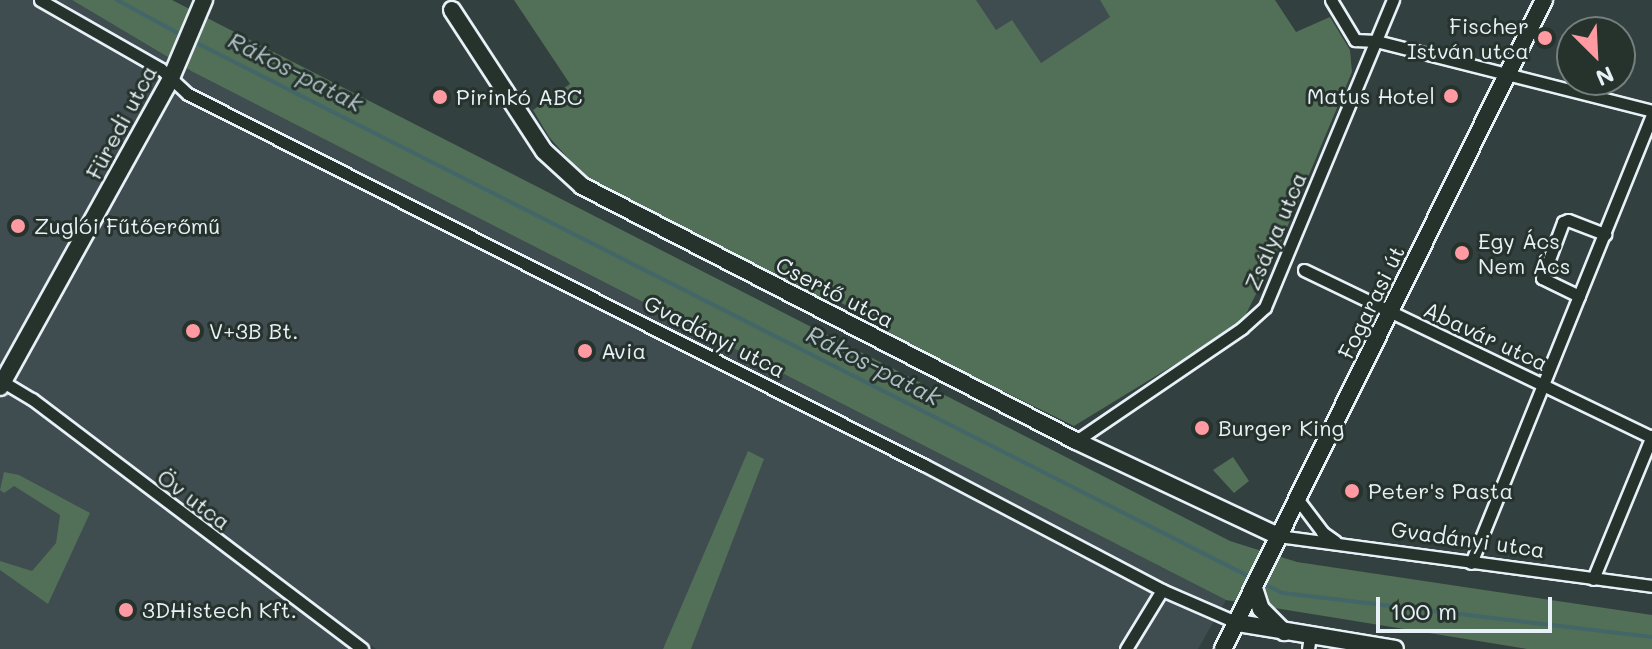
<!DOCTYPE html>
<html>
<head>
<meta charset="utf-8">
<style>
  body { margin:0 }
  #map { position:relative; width:1652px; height:649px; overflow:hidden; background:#334040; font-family:Mali,sans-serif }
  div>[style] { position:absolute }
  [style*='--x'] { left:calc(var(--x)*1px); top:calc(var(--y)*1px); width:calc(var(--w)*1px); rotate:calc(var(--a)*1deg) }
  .built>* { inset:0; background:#3f4c50 }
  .green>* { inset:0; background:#526f57 }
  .stream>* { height:4px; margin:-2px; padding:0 2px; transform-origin:2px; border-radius:2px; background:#436668 }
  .roads { filter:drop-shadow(2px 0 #e8f1f8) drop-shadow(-2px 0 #e8f1f8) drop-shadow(0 2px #e8f1f8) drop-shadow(0 -2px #e8f1f8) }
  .street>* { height:11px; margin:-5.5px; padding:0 5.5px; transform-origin:5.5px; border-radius:5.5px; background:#26332d }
  .secondary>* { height:16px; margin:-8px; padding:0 8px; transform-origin:8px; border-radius:8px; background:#26332d }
  .dots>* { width:22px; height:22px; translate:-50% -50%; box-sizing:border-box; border:4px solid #26332d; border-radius:50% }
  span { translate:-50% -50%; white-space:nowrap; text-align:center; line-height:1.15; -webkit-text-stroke:6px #26332d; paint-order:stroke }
  .poi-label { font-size:22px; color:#e8f1f8 }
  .right { translate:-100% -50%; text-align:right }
  .left { translate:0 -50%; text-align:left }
  .street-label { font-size:22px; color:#e8f1f8 }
  .water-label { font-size:24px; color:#aec0c6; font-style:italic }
  .north { position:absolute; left:1556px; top:16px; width:80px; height:80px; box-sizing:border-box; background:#26332d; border:2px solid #747f7e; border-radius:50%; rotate:156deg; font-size:22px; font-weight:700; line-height:32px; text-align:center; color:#e8f1f8 }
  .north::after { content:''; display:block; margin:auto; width:28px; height:36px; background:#ff9aa2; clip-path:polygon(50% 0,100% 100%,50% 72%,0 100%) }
  .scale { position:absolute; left:1376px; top:597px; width:176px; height:36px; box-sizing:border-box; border:4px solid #e8f1f8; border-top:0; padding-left:10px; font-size:24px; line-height:28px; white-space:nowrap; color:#e8f1f8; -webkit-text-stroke:6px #26332d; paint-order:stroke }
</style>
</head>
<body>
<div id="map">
  <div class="built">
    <div style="clip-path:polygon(0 0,72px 0,193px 72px,1226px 600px,1198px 649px,376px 649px,365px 641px,362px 649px,0 649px)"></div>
    <div style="clip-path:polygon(942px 0,1100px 0,1111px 17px,1002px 89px)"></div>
  </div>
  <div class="green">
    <div style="clip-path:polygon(72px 0,172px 0,1230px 541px,1297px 562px,1652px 615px,1652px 649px,1527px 649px,1226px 600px,193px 72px)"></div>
    <div style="clip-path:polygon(514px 0,976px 0,996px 30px,1012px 20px,1041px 63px,1110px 17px,1100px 0,1275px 0,1296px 32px,1330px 17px,1350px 50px,1352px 72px,1275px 256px,1241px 324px,1074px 426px,891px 336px,868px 316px,839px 302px,808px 296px,605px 191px,582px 174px,549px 137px,533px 110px,570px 84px)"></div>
    <div style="clip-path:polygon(748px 451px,764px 459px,691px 649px,663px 649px)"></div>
    <div style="clip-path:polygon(1233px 457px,1249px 481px,1234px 493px,1213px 470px)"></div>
    <div style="clip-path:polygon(4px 472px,19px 475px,90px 513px,48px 604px,0 570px,0 561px,32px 571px,56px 543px,60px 515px,14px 486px,4px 493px,0 490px)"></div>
  </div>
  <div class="stream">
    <div style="--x:117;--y:0;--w:77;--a:28.6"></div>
    <div style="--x:193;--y:41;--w:1187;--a:26.89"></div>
    <div style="--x:1260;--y:582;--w:25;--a:26"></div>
    <div style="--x:1283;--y:593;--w:372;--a:6.8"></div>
  </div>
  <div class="roads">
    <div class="street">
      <div style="--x:40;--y:0;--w:139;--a:29.7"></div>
      <div style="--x:161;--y:69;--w:37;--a:43"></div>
      <div style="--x:188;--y:94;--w:824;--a:26.75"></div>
      <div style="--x:924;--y:465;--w:269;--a:27.7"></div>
      <div style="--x:1162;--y:590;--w:83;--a:23.5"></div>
      <div style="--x:1238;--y:623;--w:3;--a:108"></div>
      <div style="--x:1331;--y:0;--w:47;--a:59"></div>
      <div style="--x:1355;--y:40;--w:21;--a:3"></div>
      <div style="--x:1376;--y:41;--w:285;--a:14.2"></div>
      <div style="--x:1304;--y:270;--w:385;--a:25.7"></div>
      <div style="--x:1579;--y:296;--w:41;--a:-154.1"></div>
      <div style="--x:1542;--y:278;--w:60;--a:-69.4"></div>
      <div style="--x:1563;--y:222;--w:5;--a:-22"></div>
      <div style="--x:1568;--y:220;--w:40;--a:21"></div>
      <div style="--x:0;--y:380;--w:37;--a:31"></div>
      <div style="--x:32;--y:399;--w:414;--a:37.1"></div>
      <div style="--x:1076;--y:441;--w:201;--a:-34.2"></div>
      <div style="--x:1242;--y:328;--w:31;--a:-42"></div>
      <div style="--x:1265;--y:307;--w:333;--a:-67.4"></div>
      <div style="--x:1299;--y:501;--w:39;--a:53"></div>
      <div style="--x:1322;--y:532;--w:16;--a:35"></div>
      <div style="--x:1278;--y:536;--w:377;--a:7.6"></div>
      <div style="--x:1471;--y:563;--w:483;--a:-68"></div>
      <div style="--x:1593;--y:579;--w:155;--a:-67.6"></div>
      <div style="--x:1126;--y:649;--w:69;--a:-58.6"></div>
      <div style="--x:1308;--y:649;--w:13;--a:-81"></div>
    </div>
    <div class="secondary">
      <div style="--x:452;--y:10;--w:168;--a:56.9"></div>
      <div style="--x:544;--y:151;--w:52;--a:42.6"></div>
      <div style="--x:582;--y:186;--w:556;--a:27.3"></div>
      <div style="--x:1076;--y:441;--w:223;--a:25.2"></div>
      <div style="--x:0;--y:387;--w:353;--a:-61"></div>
      <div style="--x:171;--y:78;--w:85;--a:-67.1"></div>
      <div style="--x:1254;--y:588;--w:22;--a:72"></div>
      <div style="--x:1261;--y:609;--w:33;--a:45"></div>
      <div style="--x:1238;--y:623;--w:159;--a:9.4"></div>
      <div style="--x:1223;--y:649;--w:724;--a:-63.68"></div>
    </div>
  </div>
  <div class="dots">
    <div style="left:1545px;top:38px;background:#ff9aa2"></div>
    <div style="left:1451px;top:96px;background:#ff9aa2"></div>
    <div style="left:440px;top:97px;background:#ff9aa2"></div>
    <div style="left:18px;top:226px;background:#ff9aa2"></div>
    <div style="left:1462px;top:253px;background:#ff9aa2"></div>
    <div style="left:193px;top:331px;background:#ff9aa2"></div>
    <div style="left:585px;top:351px;background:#ff9aa2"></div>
    <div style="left:1202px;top:428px;background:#ff9aa2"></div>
    <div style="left:1352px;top:491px;background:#ff9aa2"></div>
    <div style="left:126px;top:610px;background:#ff9aa2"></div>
  </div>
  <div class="poi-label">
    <span class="right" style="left:1529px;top:38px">Fischer<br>István utca</span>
    <span class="right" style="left:1435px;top:96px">Matus Hotel</span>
    <span class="left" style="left:456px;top:97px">Pirinkó ABC</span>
    <span class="left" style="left:34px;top:226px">Zuglói Fűtőerőmű</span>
    <span class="left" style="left:1478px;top:253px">Egy Ács<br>Nem Ács</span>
    <span class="left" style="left:209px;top:331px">V+3B Bt.</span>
    <span class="left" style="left:601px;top:351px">Avia</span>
    <span class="left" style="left:1218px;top:428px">Burger King</span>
    <span class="left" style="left:1368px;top:491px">Peter's Pasta</span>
    <span class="left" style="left:142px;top:610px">3DHistech Kft.</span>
  </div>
  <div class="street-label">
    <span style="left:121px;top:122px;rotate:-62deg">Füredi utca</span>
    <span style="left:1275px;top:231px;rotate:-67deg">Zsálya utca</span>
    <span style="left:835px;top:292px;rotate:27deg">Csertő utca</span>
    <span style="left:1371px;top:302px;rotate:-64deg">Fogarasi út</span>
    <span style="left:715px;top:336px;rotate:27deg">Gvadányi utca</span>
    <span style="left:1486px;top:336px;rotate:25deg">Abavár utca</span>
    <span style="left:194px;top:499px;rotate:37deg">Öv utca</span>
    <span style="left:1468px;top:539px;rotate:8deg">Gvadányi utca</span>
  </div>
  <div class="water-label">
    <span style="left:296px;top:71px;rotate:27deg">Rákos-patak</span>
    <span style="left:874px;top:365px;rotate:27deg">Rákos-patak</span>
  </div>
  <div class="north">N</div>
  <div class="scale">100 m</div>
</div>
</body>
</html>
